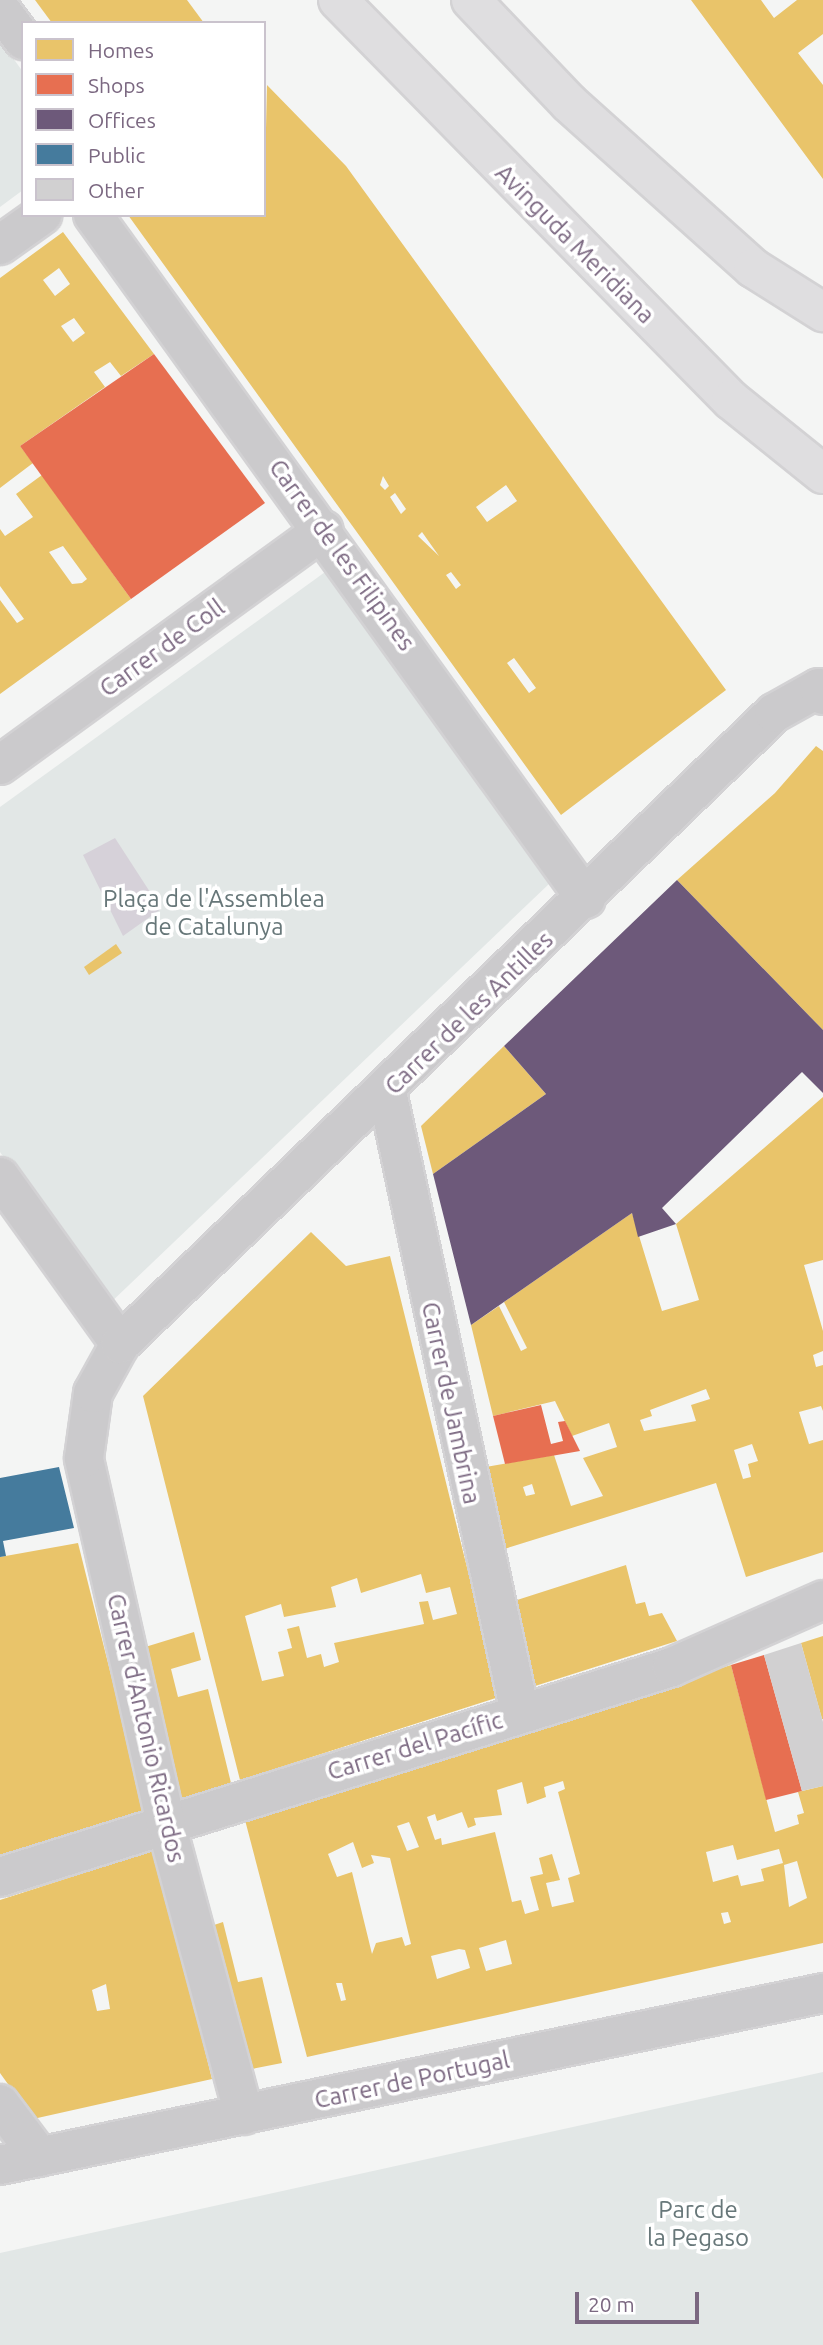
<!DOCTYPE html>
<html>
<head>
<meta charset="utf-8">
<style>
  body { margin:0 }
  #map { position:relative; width:823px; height:2345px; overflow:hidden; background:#f4f5f4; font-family:Ubuntu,sans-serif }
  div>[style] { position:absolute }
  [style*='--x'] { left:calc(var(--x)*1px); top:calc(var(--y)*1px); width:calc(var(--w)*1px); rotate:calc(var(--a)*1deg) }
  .green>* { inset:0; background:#e2e7e6 }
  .water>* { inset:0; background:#d6d1d9 }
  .homes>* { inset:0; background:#e9c46a }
  .shops>* { inset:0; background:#e76f51 }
  .offices>* { inset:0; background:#6d597a }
  .public>* { inset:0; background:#457b9d }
  .building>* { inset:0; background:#d1d0d1 }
  .roads { filter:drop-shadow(2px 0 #d3d2d4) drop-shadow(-2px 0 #d3d2d4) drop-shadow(0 2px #d3d2d4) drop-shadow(0 -2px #d3d2d4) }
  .minor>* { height:38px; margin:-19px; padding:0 19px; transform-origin:19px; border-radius:19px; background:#cbcacc }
  .primary>* { height:38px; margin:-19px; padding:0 19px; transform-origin:19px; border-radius:19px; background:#dfdee0 }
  span { translate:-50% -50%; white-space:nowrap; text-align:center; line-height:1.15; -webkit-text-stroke:7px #fff; paint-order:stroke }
  .street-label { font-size:24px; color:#7b6881 }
  .park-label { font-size:24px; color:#677779 }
  .legend { position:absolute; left:21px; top:21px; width:245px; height:196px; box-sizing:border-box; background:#fff; border:2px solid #cac3cd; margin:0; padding:9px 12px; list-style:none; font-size:21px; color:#7b6881 }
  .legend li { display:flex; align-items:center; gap:14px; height:35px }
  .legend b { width:35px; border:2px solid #cac3cd }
  .scale { position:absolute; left:575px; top:2292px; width:124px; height:32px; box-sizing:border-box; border:4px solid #7b6881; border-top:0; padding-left:9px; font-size:21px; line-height:24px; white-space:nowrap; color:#7b6881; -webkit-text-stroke:5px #fff; paint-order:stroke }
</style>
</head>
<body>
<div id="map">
  <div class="green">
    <div style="clip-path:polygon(0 40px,23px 72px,23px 190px,0 207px)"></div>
    <div style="clip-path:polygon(332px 567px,550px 868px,550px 883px,106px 1307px,0 1152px,0 807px)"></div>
    <div style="clip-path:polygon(823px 2072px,823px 2345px,0 2345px,0 2253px)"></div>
  </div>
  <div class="water">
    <div style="clip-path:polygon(115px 838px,161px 909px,123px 936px,83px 855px)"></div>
  </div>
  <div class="homes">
    <div style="clip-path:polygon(35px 0,187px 0,204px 23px,52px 23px)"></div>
    <div style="clip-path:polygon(691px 0,761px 0,774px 18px,797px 0,823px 0,823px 34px,798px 53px,823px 85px,823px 179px)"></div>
    <div style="clip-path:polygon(evenodd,267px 85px,346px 166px,726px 690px,561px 815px,128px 215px,264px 215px,267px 85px,383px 476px,389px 486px,385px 490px,380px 485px,383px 476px,267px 85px,506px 485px,517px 501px,487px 522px,476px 507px,506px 485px,267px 85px,395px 493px,406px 509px,401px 514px,390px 497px,395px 493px,267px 85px,422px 532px,439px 556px,418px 536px,422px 532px,267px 85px,451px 572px,461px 585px,456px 589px,446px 575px,451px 572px,267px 85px,514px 658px,536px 688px,529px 693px,507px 663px,514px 658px)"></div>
    <div style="clip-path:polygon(evenodd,63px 232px,154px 354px,121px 376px,110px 362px,94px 372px,105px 387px,20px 446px,33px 463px,0 488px,0 278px,63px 232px,59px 268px,70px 284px,55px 296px,43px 280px,59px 268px,63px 232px,74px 318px,85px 333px,73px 342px,61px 326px,74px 318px)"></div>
    <div style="clip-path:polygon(evenodd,42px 475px,131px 599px,0 694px,0 600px,17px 623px,24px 619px,0 586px,0 529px,5px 536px,33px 517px,16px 494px,42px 475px,63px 546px,87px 579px,82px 583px,72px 584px,49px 552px,63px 546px)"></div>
    <div style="clip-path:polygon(816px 746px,823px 751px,823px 1030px,677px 880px,775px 793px)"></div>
    <div style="clip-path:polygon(116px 944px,122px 953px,89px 975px,84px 967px)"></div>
    <div style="clip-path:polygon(504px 1046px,546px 1094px,433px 1174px,421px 1126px)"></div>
    <div style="clip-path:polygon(evenodd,823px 1097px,823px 1260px,804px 1265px,823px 1331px,823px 1351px,813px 1355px,816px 1367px,823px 1365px,823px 1411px,821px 1406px,799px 1412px,809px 1444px,823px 1440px,823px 1552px,746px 1577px,716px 1483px,501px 1550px,480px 1468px,554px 1455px,571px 1506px,603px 1496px,583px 1458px,617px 1447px,609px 1423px,572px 1436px,555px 1401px,493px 1416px,471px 1325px,499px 1306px,521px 1351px,527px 1348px,504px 1302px,632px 1213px,662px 1311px,699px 1300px,676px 1224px,823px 1097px,706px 1389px,710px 1399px,691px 1405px,696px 1421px,644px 1431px,640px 1420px,652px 1416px,650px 1410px,706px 1389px,823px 1097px,752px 1444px,758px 1461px,748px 1464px,751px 1477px,743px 1479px,734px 1450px,752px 1444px,823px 1097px,532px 1484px,535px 1494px,526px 1496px,523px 1487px,532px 1484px)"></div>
    <div style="clip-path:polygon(evenodd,311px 1232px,346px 1266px,390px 1256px,499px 1697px,240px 1780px,143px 1396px,311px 1232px,421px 1574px,426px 1593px,450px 1587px,457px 1614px,433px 1620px,428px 1601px,419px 1602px,424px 1624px,334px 1643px,339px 1662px,324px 1667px,321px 1654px,307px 1658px,299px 1626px,287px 1629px,292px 1648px,278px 1652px,284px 1676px,262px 1681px,245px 1616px,281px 1604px,284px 1617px,336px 1607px,331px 1587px,357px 1578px,361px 1593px,421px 1574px)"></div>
    <div style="clip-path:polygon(78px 1543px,145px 1811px,0 1857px,0 1557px)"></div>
    <div style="clip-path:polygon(626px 1565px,636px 1604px,645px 1602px,649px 1616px,662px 1613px,677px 1641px,535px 1686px,514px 1601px)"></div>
    <div style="clip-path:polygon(194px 1632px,201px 1660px,171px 1669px,178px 1697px,208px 1689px,231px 1783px,180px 1799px,142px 1648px)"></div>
    <div style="clip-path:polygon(823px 1636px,823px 1719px,822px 1719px,801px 1643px)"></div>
    <div style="clip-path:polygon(evenodd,731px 1665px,775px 1832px,799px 1824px,797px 1815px,804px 1813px,798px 1792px,823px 1786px,823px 1943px,307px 2057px,245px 1820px,731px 1665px,563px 1781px,565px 1789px,558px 1792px,580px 1874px,568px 1878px,574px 1902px,552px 1907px,546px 1883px,560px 1880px,552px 1854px,539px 1858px,543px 1874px,530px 1877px,539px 1910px,525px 1914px,521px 1900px,512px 1902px,495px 1832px,442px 1845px,441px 1838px,435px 1840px,427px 1817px,435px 1814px,437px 1821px,462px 1812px,468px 1828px,476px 1825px,474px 1818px,502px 1815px,497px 1790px,522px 1782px,527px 1804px,546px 1797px,544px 1787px,563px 1781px,731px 1665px,409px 1822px,419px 1847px,407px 1851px,397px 1826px,409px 1822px,731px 1665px,353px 1842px,362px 1868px,374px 1863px,371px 1855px,390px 1858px,411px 1944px,405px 1946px,402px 1937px,376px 1943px,372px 1954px,352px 1872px,337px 1877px,328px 1854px,353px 1842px,731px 1665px,733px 1845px,737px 1860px,779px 1849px,783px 1863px,761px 1869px,764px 1881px,741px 1886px,738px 1875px,713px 1882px,706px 1852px,733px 1845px,731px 1665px,797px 1861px,807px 1898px,789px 1907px,784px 1865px,797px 1861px,731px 1665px,728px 1912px,731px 1922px,724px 1924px,721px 1913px,728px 1912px,731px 1665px,506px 1940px,512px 1964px,486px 1971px,479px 1948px,506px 1940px,731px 1665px,459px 1949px,465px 1950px,470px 1968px,437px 1979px,431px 1956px,459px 1949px,731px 1665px,336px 1983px,342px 1983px,346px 2000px,341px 2001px,336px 1983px)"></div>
    <div style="clip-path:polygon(evenodd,155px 1850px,212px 2079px,33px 2119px,0 2073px,0 1900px,155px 1850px,106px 1984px,110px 2009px,97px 2011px,92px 1990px,106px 1984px)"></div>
    <div style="clip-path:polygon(223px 1922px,238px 1982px,262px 1977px,282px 2063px,247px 2070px,211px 1926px)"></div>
  </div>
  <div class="shops">
    <div style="clip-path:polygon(154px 354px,265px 503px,131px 599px,20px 446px)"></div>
    <div style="clip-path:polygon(541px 1405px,551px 1444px,563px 1441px,558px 1422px,565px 1421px,580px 1451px,505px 1464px,493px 1416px)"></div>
    <div style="clip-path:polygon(764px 1655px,802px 1791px,766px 1800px,731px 1665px)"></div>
  </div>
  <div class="offices">
    <div style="clip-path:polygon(677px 880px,823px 1030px,823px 1093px,802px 1072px,662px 1208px,676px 1224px,638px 1237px,632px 1213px,471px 1325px,433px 1174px,546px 1094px,504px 1046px)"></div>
  </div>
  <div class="public">
    <div style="clip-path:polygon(59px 1467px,74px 1528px,3px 1541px,6px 1556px,0 1557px,0 1478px)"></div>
  </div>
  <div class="building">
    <div style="clip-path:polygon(801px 1643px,823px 1722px,823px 1786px,802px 1791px,764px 1655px)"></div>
  </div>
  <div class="roads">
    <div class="minor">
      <div style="--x:0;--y:9;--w:39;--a:53"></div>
      <div style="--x:93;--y:215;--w:843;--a:54.22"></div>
      <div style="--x:0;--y:245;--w:52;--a:-35.5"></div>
      <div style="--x:0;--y:765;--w:400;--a:-36"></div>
      <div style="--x:387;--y:1092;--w:635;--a:77.91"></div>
      <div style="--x:0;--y:1177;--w:206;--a:54.3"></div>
      <div style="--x:0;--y:1877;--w:704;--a:-17.35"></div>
      <div style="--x:672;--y:1667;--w:165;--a:-23.9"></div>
      <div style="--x:0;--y:2104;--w:66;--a:53"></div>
      <div style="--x:244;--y:2115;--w:302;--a:-105"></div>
      <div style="--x:166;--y:1823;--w:374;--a:-102.7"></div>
      <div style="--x:84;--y:1458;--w:66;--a:-82.1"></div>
      <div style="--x:93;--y:1393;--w:56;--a:-61.1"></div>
      <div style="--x:120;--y:1344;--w:909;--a:-43.97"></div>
      <div style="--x:774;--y:713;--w:51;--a:-29.1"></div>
      <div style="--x:819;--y:688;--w:8;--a:60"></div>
      <div style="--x:0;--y:2165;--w:841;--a:-11.8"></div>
    </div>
    <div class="primary">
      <div style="--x:338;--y:0;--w:561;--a:45.51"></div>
      <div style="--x:731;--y:400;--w:118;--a:38.8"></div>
      <div style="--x:471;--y:0;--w:142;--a:46.4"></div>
      <div style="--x:569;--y:103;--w:247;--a:41.9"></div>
      <div style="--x:753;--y:268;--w:83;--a:32.2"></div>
    </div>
  </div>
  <div class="street-label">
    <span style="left:575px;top:244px;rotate:45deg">Avinguda Meridiana</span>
    <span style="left:342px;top:555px;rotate:54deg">Carrer de les Filipines</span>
    <span style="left:162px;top:648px;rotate:-36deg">Carrer de Coll</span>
    <span style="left:469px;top:1013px;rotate:-44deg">Carrer de les Antilles</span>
    <span style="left:451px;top:1403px;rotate:78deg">Carrer de Jambrina</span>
    <span style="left:146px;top:1728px;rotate:77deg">Carrer d'Antonio Ricardos</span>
    <span style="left:415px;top:1746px;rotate:-17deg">Carrer del Pacífic</span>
    <span style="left:412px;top:2080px;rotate:-12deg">Carrer de Portugal</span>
  </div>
  <div class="park-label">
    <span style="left:214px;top:913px">Plaça de l'Assemblea<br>de Catalunya</span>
    <span style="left:698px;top:2224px">Parc de<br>la Pegaso</span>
  </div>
  <ul class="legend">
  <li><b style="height:19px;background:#e9c46a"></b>Homes</li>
  <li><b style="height:19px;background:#e76f51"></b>Shops</li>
  <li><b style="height:19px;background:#6d597a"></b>Offices</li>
  <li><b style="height:19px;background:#457b9d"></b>Public</li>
  <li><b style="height:19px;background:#d1d0d1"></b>Other</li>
  </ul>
  <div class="scale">20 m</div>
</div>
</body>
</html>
